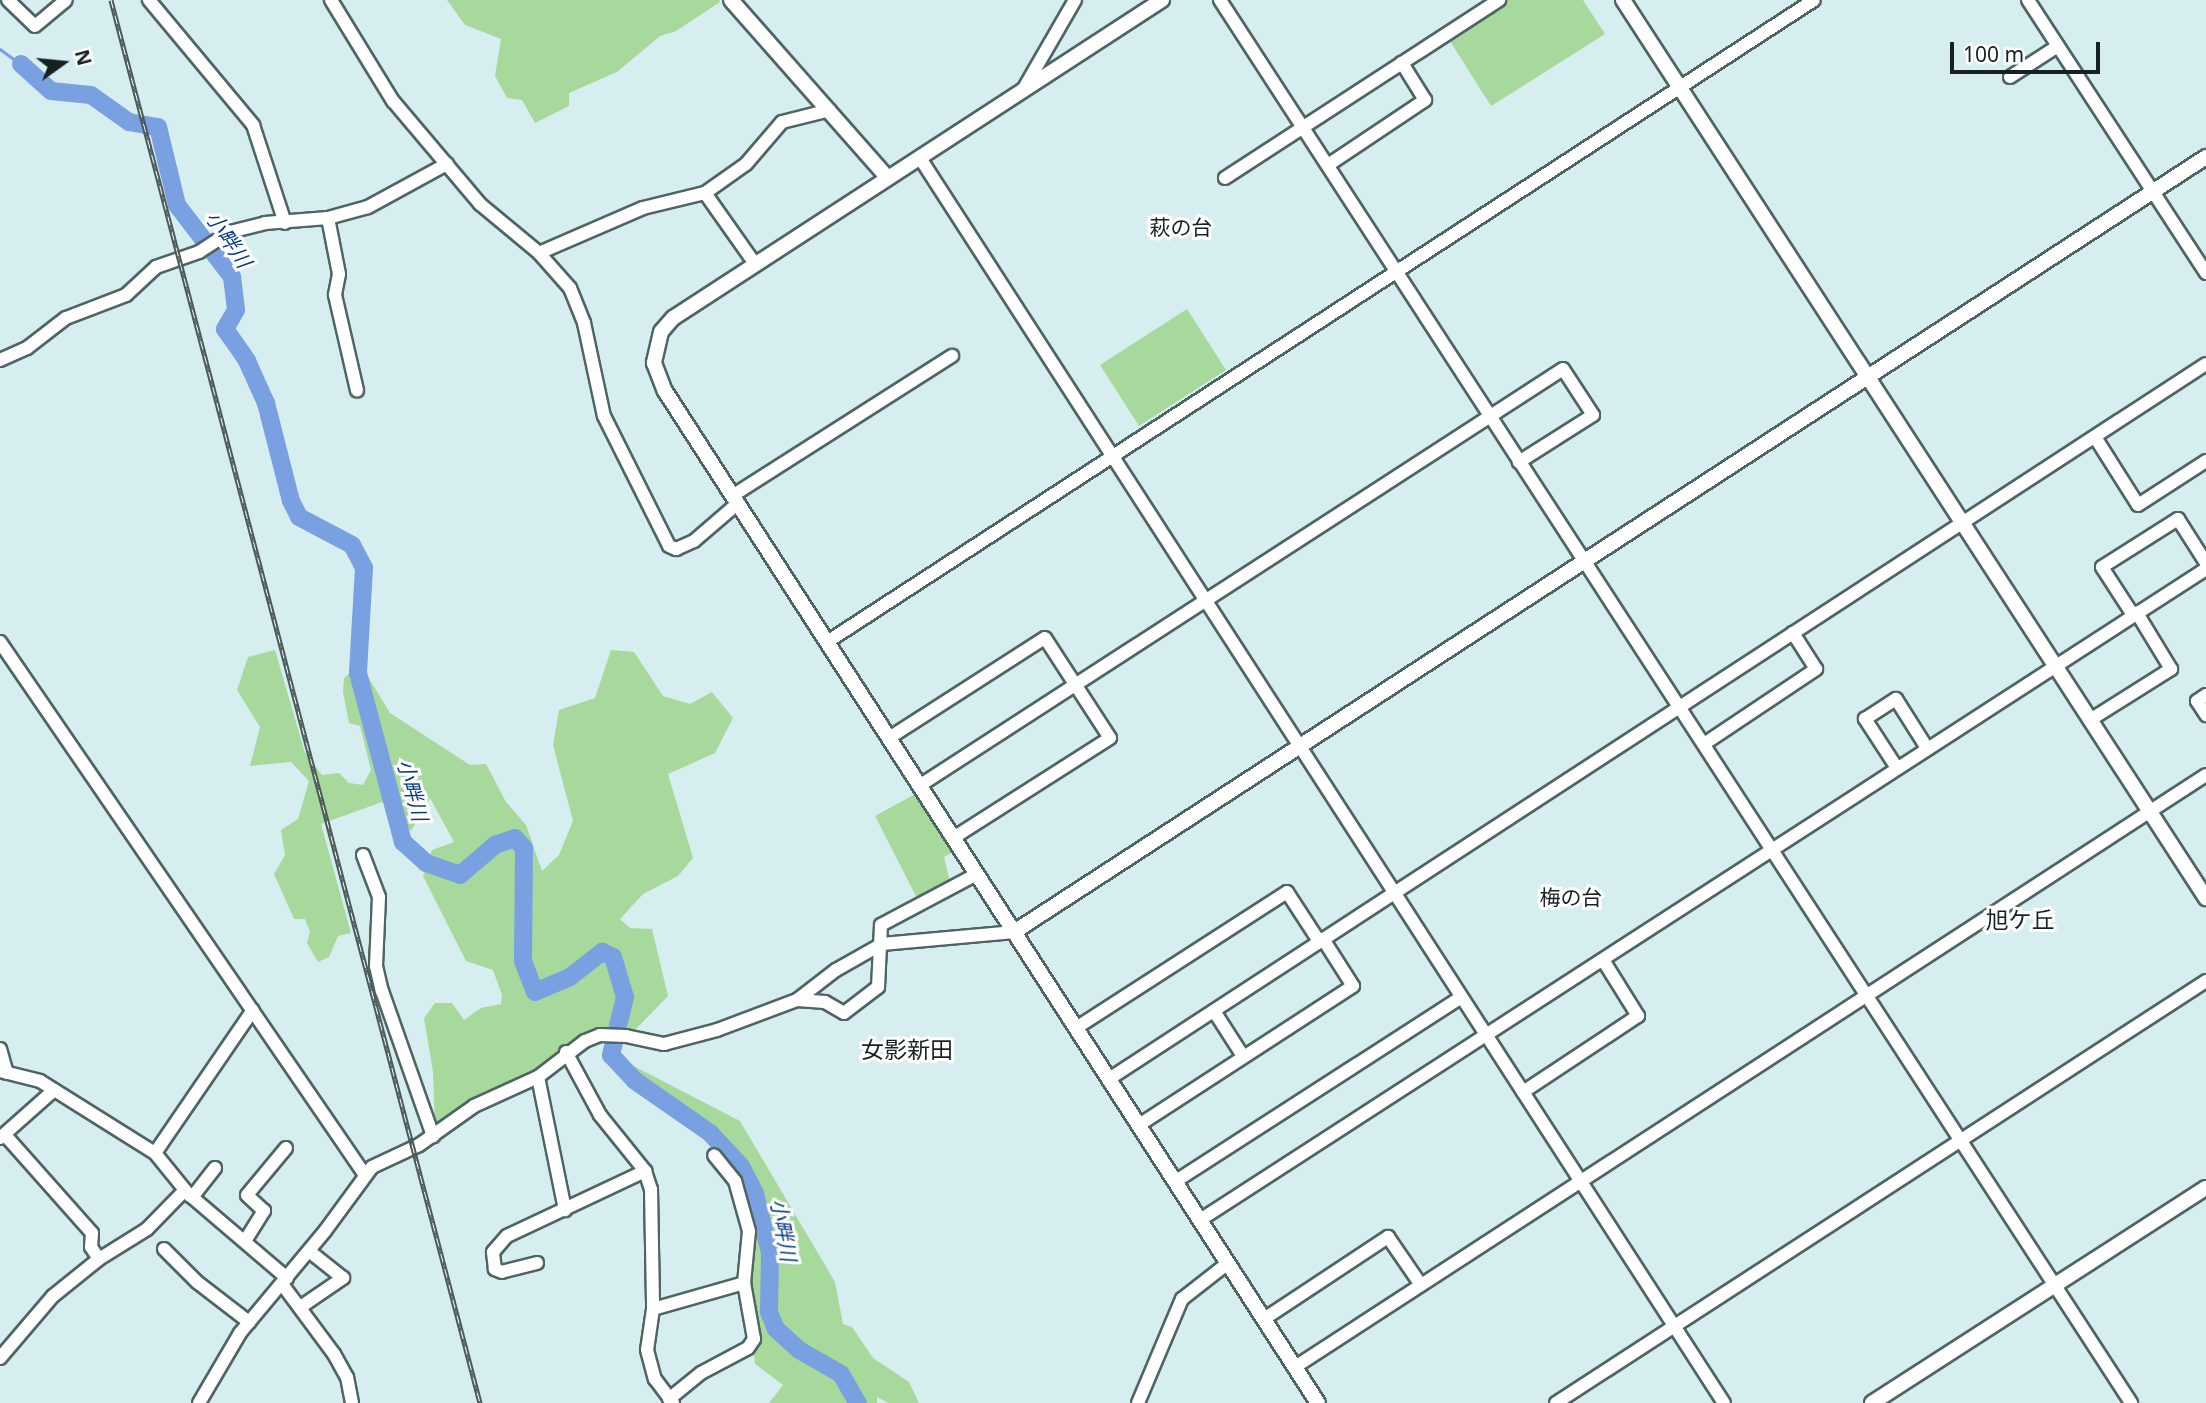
<!DOCTYPE html>
<html>
<head>
<meta charset="utf-8">
<style>
  body { margin:0 }
  #map { position:relative; width:2206px; height:1403px; overflow:hidden; background:#d6eeef; font-family:"Noto Sans","Noto Sans JP",sans-serif }
  div>[style] { position:absolute }
  [style*='--x'] { left:calc(var(--x)*1px); top:calc(var(--y)*1px); width:calc(var(--w)*1px); rotate:calc(var(--a)*1deg) }
  .green>* { inset:0; background:#a6d99b }
  .stream>* { height:2.5px; margin:-1.25px; padding:0 1.25px; transform-origin:1.25px; border-radius:1.25px; background:#79a1e1 }
  .river>* { height:18px; margin:-9px; padding:0 9px; transform-origin:9px; border-radius:9px; background:#79a1e1 }
  .roads { filter:drop-shadow(2px 0 #4f6465) drop-shadow(-2px 0 #4f6465) drop-shadow(0 2px #4f6465) drop-shadow(0 -2px #4f6465) }
  .minor>* { height:12px; margin:-6px; padding:0 6px; transform-origin:6px; border-radius:6px; background:#fff }
  .tertiary>* { height:14px; margin:-7px; padding:0 7px; transform-origin:7px; border-radius:7px; background:#fff }
  .rail>* { height:5px; margin-top:-2.5px; transform-origin:0; background:repeating-linear-gradient(90deg,#fff 0 8px,#4b5959 0 16px); box-sizing:border-box; border-block:2px solid #4b5959 }
  span { translate:-50% -50%; white-space:nowrap; text-align:center; line-height:1.15; -webkit-text-stroke:6px #fff; paint-order:stroke }
  .neighbourhood-label { font-size:21px; color:#182121 }
  .water-label { font-size:21px; color:#0a3c86; font-style:italic }
  .quarter-label { font-size:23px; color:#182121 }
  .north { position:absolute; left:28px; top:28px; width:70px; height:70px; -webkit-text-stroke:5px #fff; paint-order:stroke; rotate:75deg; font-size:19px; font-weight:700; line-height:28px; text-align:center; color:#182121 }
  .north::after { content:''; display:block; margin:auto; width:24px; height:32px; background:#182121; clip-path:polygon(50% 0,100% 100%,50% 72%,0 100%) }
  .scale { position:absolute; left:1950px; top:42px; width:150px; height:32px; box-sizing:border-box; border:4px solid #182121; border-top:0; padding-left:9px; font-size:21px; line-height:24px; white-space:nowrap; color:#182121; -webkit-text-stroke:5px #fff; paint-order:stroke }
</style>
</head>
<body>
<div id="map">
  <div class="green">
    <div style="clip-path:polygon(447px 0,719px 0,720px 2px,676px 31px,660px 36px,617px 72px,569px 93px,569px 106px,535px 123px,522px 100px,507px 98px,495px 76px,501px 39px,465px 25px)"></div>
    <div style="clip-path:polygon(1506px 0,1583px 0,1605px 34px,1491px 106px,1448px 38px)"></div>
    <div style="clip-path:polygon(1187px 309px,1226px 370px,1139px 426px,1100px 365px)"></div>
    <div style="clip-path:polygon(275px 650px,305px 753px,322px 775px,339px 773px,349px 783px,363px 785px,371px 770px,360px 726px,349px 723px,343px 692px,344px 678px,352px 671px,365px 672px,390px 713px,470px 765px,486px 764px,506px 802px,526px 825px,542px 871px,559px 855px,573px 821px,553px 745px,559px 710px,595px 698px,611px 650px,634px 652px,663px 696px,690px 704px,712px 692px,733px 718px,715px 753px,668px 774px,693px 858px,678px 876px,643px 894px,620px 919px,630px 928px,652px 929px,668px 996px,636px 1029px,592px 1030px,563px 1048px,535px 1076px,435px 1127px,433px 1072px,424px 1018px,435px 1003px,452px 1003px,464px 1020px,481px 1008px,501px 1004px,502px 995px,493px 970px,466px 961px,423px 876px,432px 850px,454px 842px,430px 798px,411px 831px,382px 802px,321px 824px,351px 933px,338px 936px,329px 957px,318px 962px,307px 943px,310px 932px,305px 919px,294px 919px,274px 874px,285px 855px,281px 830px,298px 819px,309px 781px,291px 762px,250px 766px,260px 727px,237px 690px,248px 657px)"></div>
    <div style="clip-path:polygon(917px 793px,953px 852px,944px 857px,950px 882px,918px 900px,875px 816px)"></div>
    <div style="clip-path:polygon(624px 1061px,740px 1121px,835px 1282px,843px 1324px,852px 1327px,873px 1358px,909px 1382px,919px 1403px,888px 1403px,877px 1397px,877px 1403px,769px 1403px,783px 1385px,755px 1364px,748px 1283px,756px 1230px,739px 1175px,683px 1110px,648px 1085px)"></div>
  </div>
  <div class="stream">
    <div style="--x:0;--y:49;--w:26;--a:36"></div>
  </div>
  <div class="river">
    <div style="--x:21;--y:64;--w:40;--a:42"></div>
    <div style="--x:51;--y:91;--w:40;--a:5.7"></div>
    <div style="--x:91;--y:95;--w:47;--a:35.4"></div>
    <div style="--x:129;--y:122;--w:29;--a:10"></div>
    <div style="--x:158;--y:127;--w:80;--a:76.3"></div>
    <div style="--x:177;--y:205;--w:91;--a:52.6"></div>
    <div style="--x:232;--y:277;--w:33;--a:83"></div>
    <div style="--x:236;--y:310;--w:22;--a:120"></div>
    <div style="--x:225;--y:329;--w:39;--a:55"></div>
    <div style="--x:247;--y:361;--w:46;--a:65.7"></div>
    <div style="--x:266;--y:403;--w:101;--a:75.7"></div>
    <div style="--x:291;--y:501;--w:18;--a:63"></div>
    <div style="--x:299;--y:517;--w:60;--a:27.8"></div>
    <div style="--x:352;--y:545;--w:26;--a:62"></div>
    <div style="--x:364;--y:568;--w:105;--a:93.3"></div>
    <div style="--x:358;--y:673;--w:175;--a:75.1"></div>
    <div style="--x:403;--y:842;--w:31;--a:42"></div>
    <div style="--x:426;--y:863;--w:36;--a:19"></div>
    <div style="--x:460;--y:875;--w:46;--a:-40.6"></div>
    <div style="--x:495;--y:845;--w:21;--a:-19"></div>
    <div style="--x:515;--y:838;--w:13;--a:48"></div>
    <div style="--x:524;--y:848;--w:113;--a:90.5"></div>
    <div style="--x:523;--y:961;--w:33;--a:69"></div>
    <div style="--x:535;--y:992;--w:38;--a:-23"></div>
    <div style="--x:570;--y:977;--w:41;--a:-38"></div>
    <div style="--x:602;--y:952;--w:12;--a:24"></div>
    <div style="--x:613;--y:957;--w:42;--a:73.3"></div>
    <div style="--x:625;--y:997;--w:60;--a:103.6"></div>
    <div style="--x:611;--y:1055;--w:34;--a:47"></div>
    <div style="--x:634;--y:1080;--w:93;--a:34.9"></div>
    <div style="--x:710;--y:1133;--w:45;--a:46.8"></div>
    <div style="--x:741;--y:1166;--w:31;--a:63"></div>
    <div style="--x:755;--y:1194;--w:61;--a:75.7"></div>
    <div style="--x:770;--y:1253;--w:59;--a:91"></div>
    <div style="--x:769;--y:1312;--w:18;--a:68"></div>
    <div style="--x:776;--y:1329;--w:31;--a:42"></div>
    <div style="--x:799;--y:1350;--w:48;--a:29.7"></div>
    <div style="--x:841;--y:1374;--w:34;--a:60"></div>
  </div>
  <div class="roads">
    <div class="minor">
      <div style="--x:8;--y:0;--w:37;--a:44"></div>
      <div style="--x:35;--y:26;--w:40;--a:-40"></div>
      <div style="--x:149;--y:0;--w:163;--a:50.2"></div>
      <div style="--x:253;--y:125;--w:103;--a:71.9"></div>
      <div style="--x:331;--y:0;--w:119;--a:58.5"></div>
      <div style="--x:393;--y:101;--w:135;--a:49.8"></div>
      <div style="--x:480;--y:204;--w:77;--a:39.7"></div>
      <div style="--x:539;--y:253;--w:47;--a:48.5"></div>
      <div style="--x:570;--y:288;--w:38;--a:68"></div>
      <div style="--x:584;--y:323;--w:95;--a:77.9"></div>
      <div style="--x:604;--y:416;--w:145;--a:63.4"></div>
      <div style="--x:669;--y:546;--w:8;--a:23"></div>
      <div style="--x:676;--y:549;--w:20;--a:-24"></div>
      <div style="--x:694;--y:541;--w:57;--a:-40.7"></div>
      <div style="--x:1220;--y:0;--w:1673;--a:57"></div>
      <div style="--x:2028;--y:0;--w:326;--a:56.9"></div>
      <div style="--x:2010;--y:77;--w:57;--a:-32.9"></div>
      <div style="--x:1023;--y:90;--w:104;--a:-60"></div>
      <div style="--x:920;--y:158;--w:1482;--a:57.15"></div>
      <div style="--x:1328;--y:165;--w:117;--a:-33.8"></div>
      <div style="--x:1425;--y:100;--w:44;--a:-121.9"></div>
      <div style="--x:1225;--y:178;--w:327;--a:-33"></div>
      <div style="--x:705;--y:193;--w:87;--a:54.8"></div>
      <div style="--x:328;--y:218;--w:57;--a:78.9"></div>
      <div style="--x:339;--y:274;--w:21;--a:101"></div>
      <div style="--x:335;--y:295;--w:98;--a:77"></div>
      <div style="--x:539;--y:253;--w:113;--a:-23.4"></div>
      <div style="--x:643;--y:208;--w:64;--a:-13.6"></div>
      <div style="--x:705;--y:193;--w:50;--a:-35.3"></div>
      <div style="--x:746;--y:164;--w:55;--a:-49.4"></div>
      <div style="--x:782;--y:122;--w:49;--a:-14"></div>
      <div style="--x:0;--y:360;--w:30;--a:-24"></div>
      <div style="--x:27;--y:348;--w:49;--a:-37.6"></div>
      <div style="--x:66;--y:318;--w:64;--a:-21"></div>
      <div style="--x:126;--y:295;--w:41;--a:-43"></div>
      <div style="--x:156;--y:267;--w:46;--a:-19.2"></div>
      <div style="--x:199;--y:252;--w:37;--a:-33"></div>
      <div style="--x:230;--y:232;--w:36;--a:-14"></div>
      <div style="--x:265;--y:223;--w:63;--a:-4.5"></div>
      <div style="--x:328;--y:218;--w:41;--a:-15.4"></div>
      <div style="--x:368;--y:207;--w:90;--a:-28.6"></div>
      <div style="--x:2095;--y:437;--w:80;--a:57.7"></div>
      <div style="--x:2138;--y:505;--w:81;--a:-32.9"></div>
      <div style="--x:732;--y:496;--w:261;--a:-32.5"></div>
      <div style="--x:2133;--y:615;--w:57;--a:-122.9"></div>
      <div style="--x:2102;--y:567;--w:90;--a:-32.3"></div>
      <div style="--x:2178;--y:519;--w:52;--a:57.5"></div>
      <div style="--x:0;--y:642;--w:646;--a:55.6"></div>
      <div style="--x:827;--y:642;--w:1177;--a:-33.04"></div>
      <div style="--x:2206;--y:695;--w:11;--a:146"></div>
      <div style="--x:2197;--y:701;--w:17;--a:57"></div>
      <div style="--x:2090;--y:720;--w:96;--a:-32.2"></div>
      <div style="--x:2171;--y:669;--w:66;--a:-121.3"></div>
      <div style="--x:889;--y:738;--w:185;--a:-32.7"></div>
      <div style="--x:1045;--y:638;--w:119;--a:57"></div>
      <div style="--x:1110;--y:738;--w:186;--a:147.5"></div>
      <div style="--x:1704;--y:744;--w:135;--a:-33.8"></div>
      <div style="--x:1816;--y:669;--w:43;--a:-122.6"></div>
      <div style="--x:1897;--y:768;--w:59;--a:-123.1"></div>
      <div style="--x:1865;--y:719;--w:37;--a:-33"></div>
      <div style="--x:1896;--y:699;--w:58;--a:57.7"></div>
      <div style="--x:919;--y:786;--w:767;--a:-32.92"></div>
      <div style="--x:1563;--y:369;--w:55;--a:56.9"></div>
      <div style="--x:1593;--y:415;--w:88;--a:147.6"></div>
      <div style="--x:363;--y:855;--w:45;--a:69.1"></div>
      <div style="--x:379;--y:897;--w:69;--a:92.5"></div>
      <div style="--x:376;--y:966;--w:26;--a:77"></div>
      <div style="--x:382;--y:991;--w:154;--a:70.6"></div>
      <div style="--x:797;--y:1000;--w:28;--a:4"></div>
      <div style="--x:825;--y:1002;--w:22;--a:30"></div>
      <div style="--x:844;--y:1013;--w:43;--a:-37.4"></div>
      <div style="--x:878;--y:987;--w:62;--a:-87.2"></div>
      <div style="--x:881;--y:925;--w:109;--a:-28"></div>
      <div style="--x:1214;--y:1011;--w:54;--a:57.2"></div>
      <div style="--x:1076;--y:1028;--w:251;--a:-32.8"></div>
      <div style="--x:1287;--y:892;--w:59;--a:56.9"></div>
      <div style="--x:0;--y:1049;--w:25;--a:74"></div>
      <div style="--x:566;--y:1052;--w:72;--a:61.6"></div>
      <div style="--x:600;--y:1115;--w:72;--a:51.2"></div>
      <div style="--x:645;--y:1171;--w:19;--a:72"></div>
      <div style="--x:651;--y:1189;--w:120;--a:89"></div>
      <div style="--x:653;--y:1309;--w:41;--a:98.3"></div>
      <div style="--x:647;--y:1350;--w:30;--a:75"></div>
      <div style="--x:655;--y:1379;--w:30;--a:53"></div>
      <div style="--x:0;--y:1071;--w:41;--a:14"></div>
      <div style="--x:40;--y:1081;--w:136;--a:32.1"></div>
      <div style="--x:155;--y:1153;--w:173;--a:-55.6"></div>
      <div style="--x:538;--y:1077;--w:136;--a:78.5"></div>
      <div style="--x:1109;--y:1079;--w:1309;--a:-33.1"></div>
      <div style="--x:1523;--y:1092;--w:138;--a:-33.5"></div>
      <div style="--x:1638;--y:1016;--w:66;--a:-122"></div>
      <div style="--x:1139;--y:1125;--w:255;--a:-33"></div>
      <div style="--x:1353;--y:986;--w:56;--a:-122.6"></div>
      <div style="--x:5;--y:1135;--w:131;--a:48.4"></div>
      <div style="--x:92;--y:1233;--w:14;--a:94"></div>
      <div style="--x:91;--y:1247;--w:14;--a:56"></div>
      <div style="--x:0;--y:1138;--w:72;--a:-41.6"></div>
      <div style="--x:155;--y:1153;--w:55;--a:50.9"></div>
      <div style="--x:215;--y:1168;--w:37;--a:128"></div>
      <div style="--x:192;--y:1197;--w:125;--a:40.5"></div>
      <div style="--x:1176;--y:1181;--w:339;--a:-32.8"></div>
      <div style="--x:1200;--y:1220;--w:1198;--a:-32.91"></div>
      <div style="--x:245;--y:1241;--w:36;--a:-58"></div>
      <div style="--x:264;--y:1211;--w:23;--a:-137"></div>
      <div style="--x:247;--y:1195;--w:61;--a:-50.3"></div>
      <div style="--x:164;--y:1249;--w:47;--a:45"></div>
      <div style="--x:197;--y:1282;--w:66;--a:37.6"></div>
      <div style="--x:537;--y:1263;--w:36;--a:166"></div>
      <div style="--x:502;--y:1272;--w:8;--a:-157"></div>
      <div style="--x:495;--y:1269;--w:17;--a:-97"></div>
      <div style="--x:493;--y:1252;--w:21;--a:-49"></div>
      <div style="--x:507;--y:1236;--w:153;--a:-25.2"></div>
      <div style="--x:282;--y:1284;--w:87;--a:53.4"></div>
      <div style="--x:334;--y:1354;--w:26;--a:61"></div>
      <div style="--x:347;--y:1377;--w:26;--a:79"></div>
      <div style="--x:302;--y:1306;--w:50;--a:-34.3"></div>
      <div style="--x:343;--y:1278;--w:43;--a:-141.5"></div>
      <div style="--x:653;--y:1309;--w:95;--a:-15.9"></div>
      <div style="--x:1264;--y:1319;--w:149;--a:-33.5"></div>
      <div style="--x:1388;--y:1237;--w:58;--a:55.5"></div>
      <div style="--x:0;--y:1358;--w:82;--a:-49.5"></div>
      <div style="--x:53;--y:1296;--w:59;--a:-38.8"></div>
      <div style="--x:99;--y:1259;--w:57;--a:-32"></div>
      <div style="--x:147;--y:1229;--w:54;--a:-45.7"></div>
      <div style="--x:1295;--y:1367;--w:1086;--a:-33.02"></div>
      <div style="--x:669;--y:1399;--w:41;--a:-39.1"></div>
      <div style="--x:701;--y:1373;--w:53;--a:-28"></div>
      <div style="--x:748;--y:1348;--w:11;--a:-56"></div>
      <div style="--x:754;--y:1339;--w:57;--a:-100.1"></div>
      <div style="--x:744;--y:1283;--w:52;--a:-84.5"></div>
      <div style="--x:749;--y:1231;--w:52;--a:-105.6"></div>
      <div style="--x:735;--y:1181;--w:33;--a:-129"></div>
      <div style="--x:199;--y:1403;--w:81;--a:-59.6"></div>
      <div style="--x:240;--y:1333;--w:133;--a:-50.2"></div>
      <div style="--x:325;--y:1231;--w:79;--a:-53.7"></div>
      <div style="--x:372;--y:1167;--w:52;--a:-25.1"></div>
      <div style="--x:419;--y:1145;--w:67;--a:-35.3"></div>
      <div style="--x:474;--y:1106;--w:70;--a:-24.4"></div>
      <div style="--x:538;--y:1077;--w:59;--a:-37.5"></div>
      <div style="--x:585;--y:1041;--w:16;--a:-22"></div>
      <div style="--x:600;--y:1035;--w:26;--a:2"></div>
      <div style="--x:626;--y:1036;--w:39;--a:12"></div>
      <div style="--x:664;--y:1044;--w:55;--a:-14.8"></div>
      <div style="--x:717;--y:1030;--w:85;--a:-20.6"></div>
      <div style="--x:797;--y:1000;--w:49;--a:-37.6"></div>
      <div style="--x:836;--y:970;--w:53;--a:-29.5"></div>
      <div style="--x:882;--y:944;--w:133;--a:-5.2"></div>
      <div style="--x:1138;--y:1403;--w:113;--a:-67.1"></div>
      <div style="--x:1182;--y:1299;--w:58;--a:-38"></div>
      <div style="--x:1556;--y:1403;--w:775;--a:-32.99"></div>
    </div>
    <div class="tertiary">
      <div style="--x:731;--y:0;--w:237;--a:48.6"></div>
      <div style="--x:1162;--y:0;--w:583;--a:146.96"></div>
      <div style="--x:673;--y:318;--w:18;--a:131"></div>
      <div style="--x:661;--y:332;--w:32;--a:103"></div>
      <div style="--x:654;--y:363;--w:30;--a:69"></div>
      <div style="--x:665;--y:391;--w:1204;--a:57.17"></div>
      <div style="--x:1623;--y:0;--w:1071;--a:57.01"></div>
      <div style="--x:1014;--y:932;--w:1422;--a:-33.03"></div>
      <div style="--x:1872;--y:1403;--w:397;--a:-32.8"></div>
    </div>
  </div>
  <div class="rail">
    <div style="--x:111;--y:0;--w:1451;--a:75.26"></div>
  </div>
  <div class="neighbourhood-label">
    <span style="left:1181px;top:227px">萩の台</span>
    <span style="left:1571px;top:897px">梅の台</span>
  </div>
  <div class="water-label">
    <span style="left:229px;top:239px;rotate:56deg">小畔川</span>
    <span style="left:413px;top:790px;rotate:75deg">小畔川</span>
    <span style="left:784px;top:1230px;rotate:80deg">小畔川</span>
  </div>
  <div class="quarter-label">
    <span style="left:2020px;top:919px">旭ケ丘</span>
    <span style="left:907px;top:1049px">女影新田</span>
  </div>
  <div class="north">N</div>
  <div class="scale">100 m</div>
</div>
</body>
</html>
